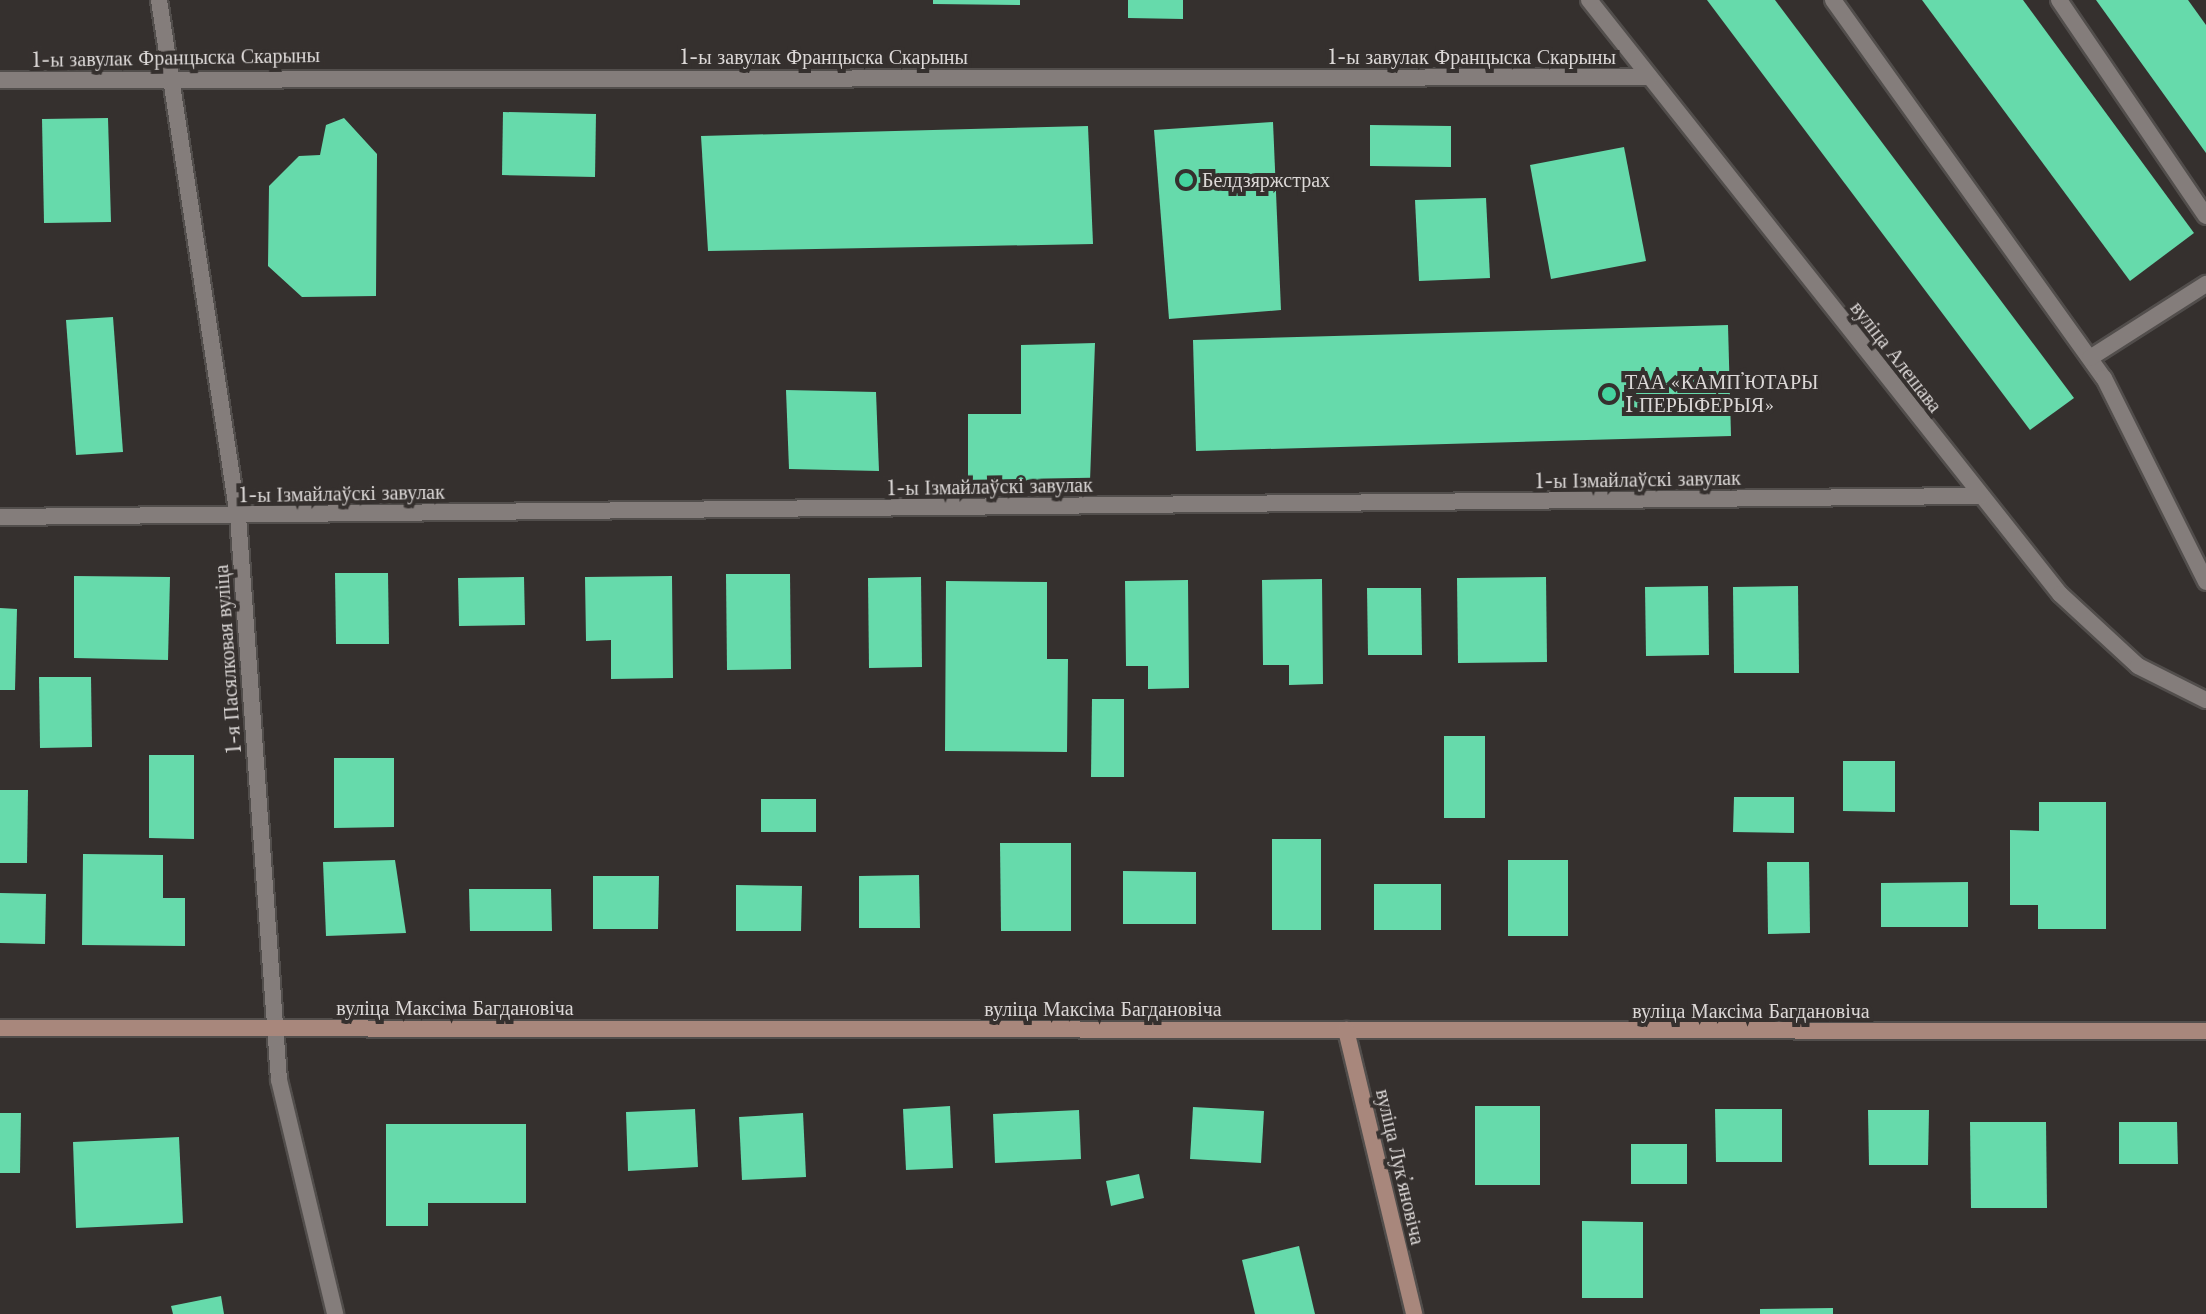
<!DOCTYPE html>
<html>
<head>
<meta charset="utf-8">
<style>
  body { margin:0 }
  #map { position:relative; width:2206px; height:1314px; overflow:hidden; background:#35302e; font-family:"Libre Baskerville",serif }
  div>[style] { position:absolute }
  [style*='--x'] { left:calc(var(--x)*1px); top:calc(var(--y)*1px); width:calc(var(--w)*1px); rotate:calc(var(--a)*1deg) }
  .building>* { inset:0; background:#66daab }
  .roads { filter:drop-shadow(2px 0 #524e4c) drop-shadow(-2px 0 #524e4c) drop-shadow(0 2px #524e4c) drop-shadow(0 -2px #524e4c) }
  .service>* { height:16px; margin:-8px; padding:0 8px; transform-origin:8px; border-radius:8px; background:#847d7b }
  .minor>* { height:16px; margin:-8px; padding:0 8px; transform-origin:8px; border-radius:8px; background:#847d7b }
  .secondary>* { height:16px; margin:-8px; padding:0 8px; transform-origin:8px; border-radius:8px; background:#a8877c }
  .dots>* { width:22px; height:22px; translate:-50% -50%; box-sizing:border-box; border:4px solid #35302e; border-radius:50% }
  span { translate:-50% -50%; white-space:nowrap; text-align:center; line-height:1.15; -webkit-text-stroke:8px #35302e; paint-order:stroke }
  .street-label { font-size:20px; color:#dcd8d7 }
  .poi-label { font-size:20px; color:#dcd8d7 }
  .left { translate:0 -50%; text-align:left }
</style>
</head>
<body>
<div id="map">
  <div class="building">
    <div style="clip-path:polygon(933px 0,1020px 0,1020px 5px,933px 4px)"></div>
    <div style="clip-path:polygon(1128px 0,1183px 0,1183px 19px,1128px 18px)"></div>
    <div style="clip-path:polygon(1707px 0,1775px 0,2074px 398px,2030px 430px)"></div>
    <div style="clip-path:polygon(1922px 0,2023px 0,2194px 233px,2130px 281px)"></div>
    <div style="clip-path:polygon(2096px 0,2188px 0,2206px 25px,2206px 153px)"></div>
    <div style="clip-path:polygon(503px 112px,596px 114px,595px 177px,502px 175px)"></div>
    <div style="clip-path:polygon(108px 118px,111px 222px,44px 223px,42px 119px)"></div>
    <div style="clip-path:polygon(344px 118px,377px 154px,376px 296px,302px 297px,268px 266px,269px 186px,299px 156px,320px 155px,326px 125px)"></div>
    <div style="clip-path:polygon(1273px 122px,1281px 310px,1169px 319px,1154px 130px)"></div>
    <div style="clip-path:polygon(1370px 125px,1451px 126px,1451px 167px,1370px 166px)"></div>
    <div style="clip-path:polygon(1088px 126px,1093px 244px,708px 251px,701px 136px)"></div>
    <div style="clip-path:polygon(1624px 147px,1646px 261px,1551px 279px,1530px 165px)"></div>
    <div style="clip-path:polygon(1486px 198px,1490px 278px,1419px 281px,1415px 200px)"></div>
    <div style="clip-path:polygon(113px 317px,123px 452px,76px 455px,66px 320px)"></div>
    <div style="clip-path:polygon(1728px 325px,1731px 436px,1196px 451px,1193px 340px)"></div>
    <div style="clip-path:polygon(1095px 343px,1090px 481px,968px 480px,968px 414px,1021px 414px,1021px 345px)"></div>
    <div style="clip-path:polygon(786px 390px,876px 392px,879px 471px,789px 469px)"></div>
    <div style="clip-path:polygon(335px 573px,388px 573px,389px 644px,336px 644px)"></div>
    <div style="clip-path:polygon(726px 574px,790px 574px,791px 669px,727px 670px)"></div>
    <div style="clip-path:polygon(74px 576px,170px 577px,168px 660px,74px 658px)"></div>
    <div style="clip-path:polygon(672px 576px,673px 678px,611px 679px,611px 640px,586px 641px,585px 577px)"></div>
    <div style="clip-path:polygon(524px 577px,525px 625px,459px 626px,458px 578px)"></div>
    <div style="clip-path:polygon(921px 577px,922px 667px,869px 668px,868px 578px)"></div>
    <div style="clip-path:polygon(1546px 577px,1547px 662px,1458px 663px,1457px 578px)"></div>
    <div style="clip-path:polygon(1322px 579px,1323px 684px,1289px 685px,1289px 665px,1263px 665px,1262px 580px)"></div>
    <div style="clip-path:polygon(1188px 580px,1189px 688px,1148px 689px,1148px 666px,1126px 666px,1125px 581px)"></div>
    <div style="clip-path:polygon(946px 581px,1047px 582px,1047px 659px,1068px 659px,1067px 752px,945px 751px)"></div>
    <div style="clip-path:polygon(1708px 586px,1709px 655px,1646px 656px,1645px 587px)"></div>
    <div style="clip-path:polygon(1798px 586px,1799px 673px,1734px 673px,1733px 587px)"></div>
    <div style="clip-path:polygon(1367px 588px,1421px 588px,1422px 655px,1368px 655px)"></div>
    <div style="clip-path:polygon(0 608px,17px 609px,15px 690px,0 690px)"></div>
    <div style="clip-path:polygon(39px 677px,91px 677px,92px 747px,40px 748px)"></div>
    <div style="clip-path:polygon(1092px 699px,1124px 699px,1124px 777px,1091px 777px)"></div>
    <div style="clip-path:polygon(1444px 736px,1485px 736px,1485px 818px,1444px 818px)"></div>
    <div style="clip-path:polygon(149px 755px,194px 755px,194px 839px,149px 838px)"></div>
    <div style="clip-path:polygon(334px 758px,394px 758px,394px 827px,334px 828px)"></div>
    <div style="clip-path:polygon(1843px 761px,1895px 761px,1895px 812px,1843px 811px)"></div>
    <div style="clip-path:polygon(0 790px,28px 790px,27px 863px,0 863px)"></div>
    <div style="clip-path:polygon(1734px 797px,1794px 797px,1794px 833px,1733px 832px)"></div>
    <div style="clip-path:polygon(761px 799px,816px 799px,816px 832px,761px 832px)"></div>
    <div style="clip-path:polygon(2039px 802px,2106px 802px,2106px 929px,2038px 929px,2038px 905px,2010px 905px,2010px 830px,2039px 831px)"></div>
    <div style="clip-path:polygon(1272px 839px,1321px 839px,1321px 930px,1272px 930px)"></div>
    <div style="clip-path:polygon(1000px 843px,1071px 843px,1071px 931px,1001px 931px)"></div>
    <div style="clip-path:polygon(83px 854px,163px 855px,163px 898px,185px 898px,185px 946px,82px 945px)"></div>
    <div style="clip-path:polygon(395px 860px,406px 933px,326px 936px,323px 862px)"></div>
    <div style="clip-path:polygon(1508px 860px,1568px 860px,1568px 936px,1508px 936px)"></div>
    <div style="clip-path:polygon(1767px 862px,1809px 862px,1810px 933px,1768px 934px)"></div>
    <div style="clip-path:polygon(1123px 871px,1196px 872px,1196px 924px,1123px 924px)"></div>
    <div style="clip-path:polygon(919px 875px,920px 928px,859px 928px,859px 876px)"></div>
    <div style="clip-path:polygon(593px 876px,659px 876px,658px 929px,593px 929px)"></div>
    <div style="clip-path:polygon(1968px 882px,1968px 927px,1881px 927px,1881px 883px)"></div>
    <div style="clip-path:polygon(1374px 884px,1441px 884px,1441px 930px,1374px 930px)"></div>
    <div style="clip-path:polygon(736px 885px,802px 886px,801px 931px,736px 931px)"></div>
    <div style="clip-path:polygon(469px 889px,551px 889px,552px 931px,470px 931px)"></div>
    <div style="clip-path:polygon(0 893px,46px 894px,45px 944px,0 943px)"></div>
    <div style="clip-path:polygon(950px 1106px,953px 1168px,906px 1170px,903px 1109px)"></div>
    <div style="clip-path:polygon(1475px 1106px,1540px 1106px,1540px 1185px,1475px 1185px)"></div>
    <div style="clip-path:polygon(1193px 1107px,1264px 1111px,1261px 1163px,1190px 1159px)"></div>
    <div style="clip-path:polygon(695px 1109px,698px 1167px,628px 1171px,626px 1112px)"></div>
    <div style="clip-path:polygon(1715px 1109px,1782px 1109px,1782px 1162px,1716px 1162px)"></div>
    <div style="clip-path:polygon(1079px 1110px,1081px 1159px,995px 1163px,993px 1114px)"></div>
    <div style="clip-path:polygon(1868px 1110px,1929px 1110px,1928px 1165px,1869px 1165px)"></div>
    <div style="clip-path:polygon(0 1113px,21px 1113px,20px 1173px,0 1173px)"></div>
    <div style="clip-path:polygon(803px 1113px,806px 1177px,742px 1180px,739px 1117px)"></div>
    <div style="clip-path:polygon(1970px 1122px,2046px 1122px,2047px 1208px,1971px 1208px)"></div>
    <div style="clip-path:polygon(2119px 1122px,2177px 1122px,2178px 1164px,2119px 1164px)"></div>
    <div style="clip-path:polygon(386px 1124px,526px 1124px,526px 1203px,428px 1203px,428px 1226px,386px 1226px)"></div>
    <div style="clip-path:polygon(179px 1137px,183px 1223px,76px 1228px,73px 1142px)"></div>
    <div style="clip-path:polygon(1631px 1144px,1687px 1144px,1687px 1184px,1631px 1184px)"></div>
    <div style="clip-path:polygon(1139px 1174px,1144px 1198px,1111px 1206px,1106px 1181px)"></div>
    <div style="clip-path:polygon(1582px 1221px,1643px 1222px,1643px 1298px,1582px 1298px)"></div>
    <div style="clip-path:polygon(1299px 1246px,1315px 1314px,1255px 1314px,1242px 1260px)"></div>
    <div style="clip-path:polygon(221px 1296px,224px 1314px,173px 1314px,171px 1306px)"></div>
    <div style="clip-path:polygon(1833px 1308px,1833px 1314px,1760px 1314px,1760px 1309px)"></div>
  </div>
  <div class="roads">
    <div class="service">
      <div style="--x:1833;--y:0;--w:465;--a:54.4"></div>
      <div style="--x:2104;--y:378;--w:228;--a:63.4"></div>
      <div style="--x:2059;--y:0;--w:261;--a:55.8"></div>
      <div style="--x:2090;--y:358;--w:138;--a:-32.5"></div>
    </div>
    <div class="minor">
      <div style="--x:159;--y:0;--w:522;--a:81.3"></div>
      <div style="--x:238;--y:516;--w:565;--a:85.84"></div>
      <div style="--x:279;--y:1080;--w:241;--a:76.5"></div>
      <div style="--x:1589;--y:0;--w:758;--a:51.59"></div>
      <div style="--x:2060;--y:594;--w:106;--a:42.7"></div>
      <div style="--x:2138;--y:666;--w:76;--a:26.6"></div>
      <div style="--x:0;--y:80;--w:1649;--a:-0.1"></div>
      <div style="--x:0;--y:517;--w:1981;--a:-0.61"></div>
    </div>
    <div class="secondary">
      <div style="--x:0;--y:1028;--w:2206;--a:0.08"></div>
      <div style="--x:1346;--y:1030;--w:292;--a:76.5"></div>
    </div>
  </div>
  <div class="dots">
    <div style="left:1186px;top:180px;background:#44d49f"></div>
    <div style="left:1609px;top:394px;background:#44d49f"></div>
  </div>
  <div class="street-label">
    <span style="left:824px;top:57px">1-ы завулак Францыска Скарыны</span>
    <span style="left:1472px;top:57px">1-ы завулак Францыска Скарыны</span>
    <span style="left:176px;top:58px;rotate:-1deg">1-ы завулак Францыска Скарыны</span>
    <span style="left:1896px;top:357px;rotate:52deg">вуліца Алешава</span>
    <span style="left:1638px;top:480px;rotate:-1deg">1-ы Ізмайлаўскі завулак</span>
    <span style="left:990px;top:487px;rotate:-1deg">1-ы Ізмайлаўскі завулак</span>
    <span style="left:342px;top:494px;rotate:-1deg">1-ы Ізмайлаўскі завулак</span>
    <span style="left:228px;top:659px;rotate:-94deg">1-я Пасялковая вуліца</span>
    <span style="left:455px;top:1008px">вуліца Максіма Багдановіча</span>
    <span style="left:1103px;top:1009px">вуліца Максіма Багдановіча</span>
    <span style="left:1751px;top:1011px">вуліца Максіма Багдановіча</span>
    <span style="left:1400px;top:1167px;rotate:77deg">вуліца Лукʼяновіча</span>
  </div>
  <div class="poi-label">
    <span class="left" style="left:1202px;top:180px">Белдзяржстрах</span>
    <span class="left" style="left:1625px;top:394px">ТАА «КАМПʼЮТАРЫ<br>I ПЕРЫФЕРЫЯ»</span>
  </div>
</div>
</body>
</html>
